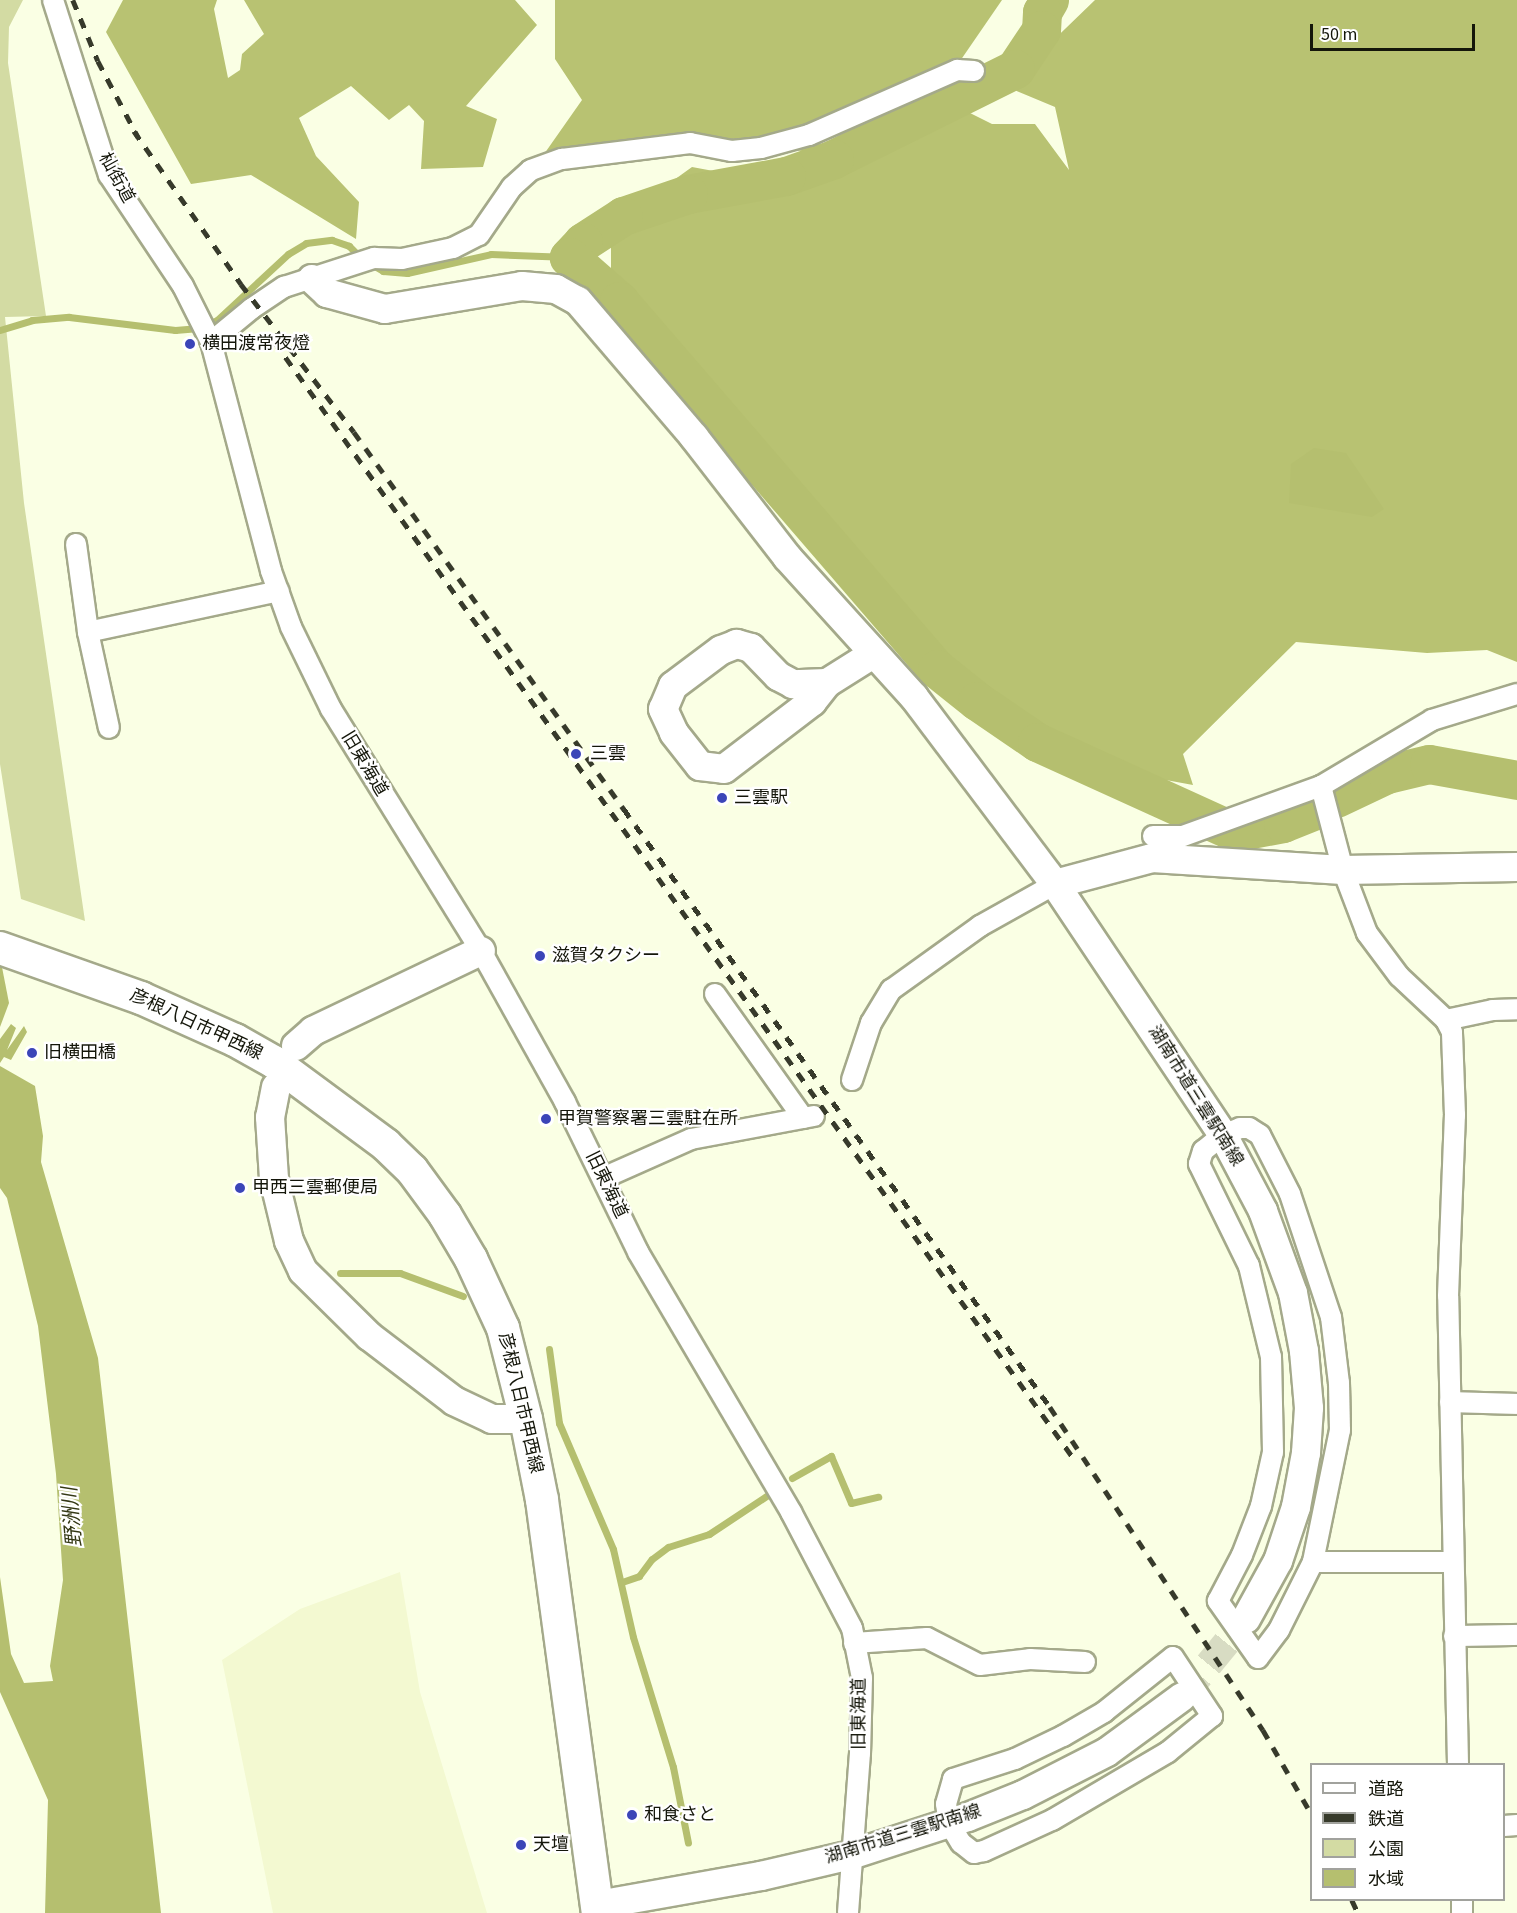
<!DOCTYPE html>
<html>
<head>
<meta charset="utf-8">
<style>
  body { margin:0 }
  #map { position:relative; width:1517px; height:1913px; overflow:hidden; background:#faffe4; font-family:"Source Sans 3","Noto Sans JP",sans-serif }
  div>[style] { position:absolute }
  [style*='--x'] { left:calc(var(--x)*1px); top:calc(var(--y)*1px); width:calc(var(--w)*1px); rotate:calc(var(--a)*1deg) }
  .built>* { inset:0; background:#f3f9d1 }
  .green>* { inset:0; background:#d3dba3 }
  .forest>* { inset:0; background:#b8c272 }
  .water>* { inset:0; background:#b5bf6f }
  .stream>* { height:7px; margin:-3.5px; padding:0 3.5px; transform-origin:3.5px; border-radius:3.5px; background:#b5bf6f }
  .river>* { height:39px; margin:-19.5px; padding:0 19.5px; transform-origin:19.5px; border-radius:19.5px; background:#b5bf6f }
  .secondary-tunnel>* { height:28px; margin-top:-14px; transform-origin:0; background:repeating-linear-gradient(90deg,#d8dcc3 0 28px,transparent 0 42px) }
  .roads { filter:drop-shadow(2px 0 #a4a98a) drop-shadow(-2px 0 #a4a98a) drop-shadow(0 2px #a4a98a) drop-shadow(0 -2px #a4a98a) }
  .street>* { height:20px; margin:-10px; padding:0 10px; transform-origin:10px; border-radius:10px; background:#fff }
  .secondary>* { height:28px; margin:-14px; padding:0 14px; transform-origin:14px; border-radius:14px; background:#fff }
  .primary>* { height:32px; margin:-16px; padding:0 16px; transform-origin:16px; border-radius:16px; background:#fff }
  .rail>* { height:4.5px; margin-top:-2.25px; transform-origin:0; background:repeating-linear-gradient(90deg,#373a2b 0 10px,transparent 0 20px) }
  .dots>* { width:16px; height:16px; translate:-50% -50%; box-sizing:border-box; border:3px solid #fff; border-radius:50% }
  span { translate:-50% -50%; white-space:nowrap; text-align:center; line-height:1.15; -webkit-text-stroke:4.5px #fff; paint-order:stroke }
  .street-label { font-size:18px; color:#14160a }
  .poi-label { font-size:18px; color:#14160a }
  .left { translate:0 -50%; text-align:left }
  .water-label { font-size:20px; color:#343815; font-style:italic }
  .legend { position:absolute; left:1310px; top:1763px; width:195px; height:138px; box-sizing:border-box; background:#fff; border:2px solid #a1a29d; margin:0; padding:8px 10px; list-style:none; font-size:18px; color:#14160a }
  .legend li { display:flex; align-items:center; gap:12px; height:30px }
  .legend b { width:30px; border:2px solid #a1a29d }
  .scale { position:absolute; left:1310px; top:24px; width:165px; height:27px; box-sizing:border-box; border:3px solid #14160a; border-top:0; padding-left:8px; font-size:18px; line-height:21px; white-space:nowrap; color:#14160a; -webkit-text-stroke:4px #fff; paint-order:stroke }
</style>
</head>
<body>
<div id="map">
  <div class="built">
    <div style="clip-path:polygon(400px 1572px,420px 1692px,487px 1913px,273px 1913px,222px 1660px,300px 1609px)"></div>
  </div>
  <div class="green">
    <div style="clip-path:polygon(0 0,23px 0,9px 27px,8px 63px,46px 316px,5px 317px,24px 503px,85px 921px,21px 899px,0 764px)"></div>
  </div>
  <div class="forest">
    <div style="clip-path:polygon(123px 0,217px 0,214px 9px,228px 78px,240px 70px,242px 54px,264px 34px,244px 0,515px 0,537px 25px,466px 106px,497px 119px,483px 167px,421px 169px,424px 121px,409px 105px,389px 120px,351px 86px,299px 118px,316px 156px,359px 202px,356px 239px,251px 175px,191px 184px,106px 32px)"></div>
    <div style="clip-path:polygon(555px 0,1002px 0,958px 64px,872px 101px,810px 152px,731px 142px,542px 157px,582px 100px,555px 59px)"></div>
    <div style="clip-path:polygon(1095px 0,1517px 0,1517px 662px,1487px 650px,1427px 653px,1296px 642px,1183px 754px,1193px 785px,1090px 766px,1032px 744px,976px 705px,659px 346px,611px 284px,611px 219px,624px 201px,667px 185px,692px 167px,735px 175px,799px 167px,863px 129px,941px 92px,968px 112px,992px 124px,1035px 124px,1069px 170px,1055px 107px,1012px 89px,1036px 57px)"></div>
  </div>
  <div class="water">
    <div style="clip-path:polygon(1314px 448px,1346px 453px,1384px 509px,1372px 517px,1289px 503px,1291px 464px)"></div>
    <div style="clip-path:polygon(0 957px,9px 1003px,0 1027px)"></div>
    <div style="clip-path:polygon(11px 1024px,16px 1028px,7px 1050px,24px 1026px,27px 1032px,11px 1060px,4px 1057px,0 1063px,0 1039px)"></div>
    <div style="clip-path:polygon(0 1066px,35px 1086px,43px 1136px,41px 1162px,98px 1358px,161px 1913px,45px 1913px,48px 1800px,0 1692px,0 1577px,11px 1654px,24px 1683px,53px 1681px,50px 1666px,63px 1580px,56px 1474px,38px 1326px,7px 1198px,0 1188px)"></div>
  </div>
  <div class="stream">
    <div style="--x:371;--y:264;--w:14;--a:30"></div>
    <div style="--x:383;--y:271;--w:24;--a:5"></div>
    <div style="--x:407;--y:273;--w:86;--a:-12.7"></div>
    <div style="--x:491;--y:254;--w:78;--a:2.2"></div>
    <div style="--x:0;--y:330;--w:34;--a:-17"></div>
    <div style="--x:32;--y:320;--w:37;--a:-5"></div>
    <div style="--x:69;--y:317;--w:107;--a:7"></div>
    <div style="--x:175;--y:330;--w:24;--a:-5"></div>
    <div style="--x:199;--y:328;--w:20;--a:-24"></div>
    <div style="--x:217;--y:320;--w:97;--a:-42.9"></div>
    <div style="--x:288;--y:254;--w:21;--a:-31"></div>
    <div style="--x:306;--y:243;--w:26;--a:-7"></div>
    <div style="--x:332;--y:240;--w:18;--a:19"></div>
    <div style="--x:349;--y:246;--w:18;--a:45"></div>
    <div style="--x:340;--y:1273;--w:60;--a:0"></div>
    <div style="--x:400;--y:1273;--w:67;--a:20.1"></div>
    <div style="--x:549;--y:1349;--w:75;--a:82.3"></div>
    <div style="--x:559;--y:1423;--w:137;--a:66.8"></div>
    <div style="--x:613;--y:1549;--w:90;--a:77.2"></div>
    <div style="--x:633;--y:1637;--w:136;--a:72.9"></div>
    <div style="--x:673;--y:1767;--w:77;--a:78.8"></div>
    <div style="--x:792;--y:1478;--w:45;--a:-29.4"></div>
    <div style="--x:831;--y:1456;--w:51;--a:66.9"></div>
    <div style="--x:851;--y:1503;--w:28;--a:-13"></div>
    <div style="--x:622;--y:1582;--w:18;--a:-19"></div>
    <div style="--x:639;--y:1576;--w:21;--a:-53"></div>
    <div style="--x:652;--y:1559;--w:20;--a:-37"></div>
    <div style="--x:668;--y:1547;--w:43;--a:-17.6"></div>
    <div style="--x:709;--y:1534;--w:78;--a:-33.5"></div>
  </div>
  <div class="river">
    <div style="--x:1049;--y:0;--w:14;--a:120"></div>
    <div style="--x:1042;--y:12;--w:18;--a:93"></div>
    <div style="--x:1041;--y:30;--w:47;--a:123.7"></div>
    <div style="--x:1015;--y:69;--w:202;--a:153.6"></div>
    <div style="--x:834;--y:159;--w:51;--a:160.5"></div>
    <div style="--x:786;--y:176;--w:100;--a:169.6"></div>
    <div style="--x:688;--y:194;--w:69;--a:161.3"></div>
    <div style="--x:623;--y:216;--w:48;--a:147"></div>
    <div style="--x:583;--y:242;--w:21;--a:133"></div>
    <div style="--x:569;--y:257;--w:67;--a:41.3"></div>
    <div style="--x:619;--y:301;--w:486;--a:49.2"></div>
    <div style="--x:937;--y:669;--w:51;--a:38.7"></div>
    <div style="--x:977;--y:701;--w:73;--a:34.3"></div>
    <div style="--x:1037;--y:742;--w:217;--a:24.4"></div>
    <div style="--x:1235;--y:832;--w:49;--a:-10.6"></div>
    <div style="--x:1283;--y:823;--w:31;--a:-22"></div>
    <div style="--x:1336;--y:798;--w:56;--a:-25.2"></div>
    <div style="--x:1387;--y:774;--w:43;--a:-13.4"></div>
    <div style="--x:1429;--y:764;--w:89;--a:10.3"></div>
  </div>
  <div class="secondary-tunnel">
    <div style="--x:1182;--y:1697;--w:101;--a:-50.6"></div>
  </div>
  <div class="roads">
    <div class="street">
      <div style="--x:53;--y:0;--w:184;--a:72.3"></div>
      <div style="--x:109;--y:175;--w:133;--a:56.3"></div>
      <div style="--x:183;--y:286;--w:63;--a:63.4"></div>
      <div style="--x:211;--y:342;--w:237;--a:75.3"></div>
      <div style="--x:271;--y:571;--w:59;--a:70.3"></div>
      <div style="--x:291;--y:627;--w:91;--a:64"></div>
      <div style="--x:331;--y:709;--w:285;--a:58.2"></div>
      <div style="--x:481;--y:951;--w:173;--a:60.9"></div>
      <div style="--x:565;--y:1102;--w:167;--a:64"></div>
      <div style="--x:638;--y:1252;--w:302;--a:59.5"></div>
      <div style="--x:791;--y:1512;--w:131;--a:62.3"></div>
      <div style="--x:852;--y:1628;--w:51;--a:78.7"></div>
      <div style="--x:862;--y:1678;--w:75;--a:91.5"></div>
      <div style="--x:860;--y:1753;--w:160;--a:94.3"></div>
      <div style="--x:211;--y:342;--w:52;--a:-39.5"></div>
      <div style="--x:251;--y:309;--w:40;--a:-34"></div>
      <div style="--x:284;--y:287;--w:95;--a:-17.9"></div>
      <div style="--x:374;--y:258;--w:28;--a:2"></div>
      <div style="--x:402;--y:259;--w:52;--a:-12.2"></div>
      <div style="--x:453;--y:248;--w:29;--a:-27"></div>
      <div style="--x:479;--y:235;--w:58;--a:-55.5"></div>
      <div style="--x:512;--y:187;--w:25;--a:-42"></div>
      <div style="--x:531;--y:170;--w:33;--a:-20"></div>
      <div style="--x:562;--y:159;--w:129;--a:-7.1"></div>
      <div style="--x:690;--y:143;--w:43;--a:10.8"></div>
      <div style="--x:732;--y:151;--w:29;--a:-6"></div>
      <div style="--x:761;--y:148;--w:50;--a:-15.2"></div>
      <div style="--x:809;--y:135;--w:162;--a:-23.7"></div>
      <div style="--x:957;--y:70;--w:17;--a:3"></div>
      <div style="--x:76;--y:544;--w:89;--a:82.2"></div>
      <div style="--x:88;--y:632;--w:98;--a:77.7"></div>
      <div style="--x:88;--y:632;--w:195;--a:-12.1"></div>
      <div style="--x:1153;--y:836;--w:30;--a:0"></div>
      <div style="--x:1183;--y:836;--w:147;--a:-19.9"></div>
      <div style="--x:715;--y:994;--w:152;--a:54.6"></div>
      <div style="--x:1446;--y:1020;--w:48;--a:-12"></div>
      <div style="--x:1493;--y:1010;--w:24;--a:-2"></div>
      <div style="--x:852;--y:1080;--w:60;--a:-71.6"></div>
      <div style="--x:871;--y:1023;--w:39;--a:-59"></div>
      <div style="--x:891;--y:990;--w:110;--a:-35.7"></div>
      <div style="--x:980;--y:926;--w:86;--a:-29.2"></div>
      <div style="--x:1240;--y:1128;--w:9;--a:0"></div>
      <div style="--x:1249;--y:1128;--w:13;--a:32"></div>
      <div style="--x:1260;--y:1135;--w:66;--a:63"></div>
      <div style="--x:1290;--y:1194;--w:130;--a:71.6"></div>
      <div style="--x:1331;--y:1317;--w:66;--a:83.1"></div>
      <div style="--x:1339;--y:1383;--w:47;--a:88.8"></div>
      <div style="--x:1340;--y:1430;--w:135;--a:101.6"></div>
      <div style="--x:1313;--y:1562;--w:76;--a:116.6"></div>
      <div style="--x:1279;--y:1630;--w:35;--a:127"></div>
      <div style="--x:1258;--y:1658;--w:70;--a:-125.1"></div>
      <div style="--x:1218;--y:1601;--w:52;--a:-62.4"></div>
      <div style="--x:1242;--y:1555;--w:53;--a:-68.8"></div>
      <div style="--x:1261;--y:1506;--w:55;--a:-77.5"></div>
      <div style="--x:1273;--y:1452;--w:95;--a:-91.2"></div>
      <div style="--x:1271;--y:1357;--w:94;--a:-103.6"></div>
      <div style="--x:1249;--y:1266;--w:114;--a:-116.1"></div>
      <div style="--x:1199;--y:1164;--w:14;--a:-73"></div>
      <div style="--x:1203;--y:1151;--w:26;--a:-39"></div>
      <div style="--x:1223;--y:1135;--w:18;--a:-22"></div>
      <div style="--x:603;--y:1178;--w:96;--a:-23.9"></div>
      <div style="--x:691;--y:1139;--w:125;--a:-10.6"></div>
      <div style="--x:1450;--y:1402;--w:67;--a:1.7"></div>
      <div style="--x:1313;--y:1562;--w:139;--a:0"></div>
      <div style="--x:1454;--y:1636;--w:63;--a:-0.9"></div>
      <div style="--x:854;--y:1643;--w:73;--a:-3.9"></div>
      <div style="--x:927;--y:1638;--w:59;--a:27"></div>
      <div style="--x:980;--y:1665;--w:50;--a:-6.8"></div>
      <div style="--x:1030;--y:1659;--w:55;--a:3.1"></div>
      <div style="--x:1173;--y:1657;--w:71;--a:56.5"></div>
      <div style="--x:1212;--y:1716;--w:57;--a:140.7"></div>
      <div style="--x:1168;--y:1752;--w:134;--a:149.6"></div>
      <div style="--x:1052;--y:1820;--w:75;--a:155.5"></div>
      <div style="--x:984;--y:1851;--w:10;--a:169"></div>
      <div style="--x:974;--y:1853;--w:16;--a:-142"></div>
      <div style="--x:961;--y:1843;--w:23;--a:-121"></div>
      <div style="--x:949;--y:1823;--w:19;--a:-99"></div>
      <div style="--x:946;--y:1804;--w:26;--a:-74"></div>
      <div style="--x:953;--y:1779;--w:65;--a:-17.9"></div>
      <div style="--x:1015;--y:1759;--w:53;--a:-25.6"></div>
      <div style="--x:1063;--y:1736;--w:48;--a:-30.3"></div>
      <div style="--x:1104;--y:1712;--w:88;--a:-38.6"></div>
      <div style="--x:1458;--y:1764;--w:468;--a:-91.2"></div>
      <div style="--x:1448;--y:1296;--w:181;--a:-87.8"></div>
      <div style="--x:1455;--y:1115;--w:83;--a:-92.1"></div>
      <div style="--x:1452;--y:1032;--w:13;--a:-117"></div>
      <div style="--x:1446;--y:1020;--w:64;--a:-136.9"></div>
      <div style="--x:1399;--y:976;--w:54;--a:-126.7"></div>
      <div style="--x:1367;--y:933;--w:67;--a:-110.9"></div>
      <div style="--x:1343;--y:870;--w:87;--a:-104.7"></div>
      <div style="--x:1321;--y:786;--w:129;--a:-30.7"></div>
      <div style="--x:1432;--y:720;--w:89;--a:-17"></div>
      <div style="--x:1504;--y:1826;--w:13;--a:-4"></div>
      <div style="--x:1462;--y:1900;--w:13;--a:90"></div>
    </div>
    <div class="secondary">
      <div style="--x:312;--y:279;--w:21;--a:43"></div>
      <div style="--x:327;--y:293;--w:60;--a:15.4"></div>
      <div style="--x:385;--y:309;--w:139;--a:-9.5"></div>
      <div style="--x:522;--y:286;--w:34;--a:5"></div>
      <div style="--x:556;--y:289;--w:25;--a:29"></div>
      <div style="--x:578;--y:301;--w:179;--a:49.5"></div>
      <div style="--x:694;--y:437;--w:152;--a:52.2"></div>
      <div style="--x:787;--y:557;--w:189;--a:47.8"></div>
      <div style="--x:914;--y:697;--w:234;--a:53"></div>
      <div style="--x:1055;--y:884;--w:302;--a:56.2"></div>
      <div style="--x:1223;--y:1135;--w:86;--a:62.2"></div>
      <div style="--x:1263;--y:1211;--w:87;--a:69.9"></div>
      <div style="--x:1293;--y:1293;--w:59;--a:79.3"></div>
      <div style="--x:1304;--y:1351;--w:57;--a:85"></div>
      <div style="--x:1309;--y:1408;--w:45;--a:93.8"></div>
      <div style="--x:1306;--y:1453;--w:55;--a:100.5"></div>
      <div style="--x:1296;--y:1507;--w:57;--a:108.4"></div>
      <div style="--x:1278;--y:1561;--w:66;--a:118.9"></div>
      <div style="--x:827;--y:683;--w:34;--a:178"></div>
      <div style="--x:793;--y:684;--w:17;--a:-152"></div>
      <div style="--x:778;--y:676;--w:39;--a:-134"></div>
      <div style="--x:751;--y:648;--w:15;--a:-164"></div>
      <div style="--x:737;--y:644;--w:17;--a:159"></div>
      <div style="--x:721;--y:650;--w:60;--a:143.1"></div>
      <div style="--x:673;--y:686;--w:25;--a:113"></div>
      <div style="--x:663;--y:709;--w:26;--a:65"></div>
      <div style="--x:674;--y:733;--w:42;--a:51.8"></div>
      <div style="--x:700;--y:766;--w:24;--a:7"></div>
      <div style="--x:724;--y:769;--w:111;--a:-37.3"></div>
      <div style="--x:812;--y:702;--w:24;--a:-52"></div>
      <div style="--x:827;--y:683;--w:54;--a:-32.2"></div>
      <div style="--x:1055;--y:884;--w:100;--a:-15"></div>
      <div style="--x:1152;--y:858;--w:191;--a:3.6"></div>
      <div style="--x:1343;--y:870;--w:174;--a:-1"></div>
      <div style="--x:296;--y:1046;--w:23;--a:-41"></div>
      <div style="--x:313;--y:1031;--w:186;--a:-25.5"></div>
      <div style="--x:276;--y:1087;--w:31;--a:101"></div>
      <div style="--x:270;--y:1117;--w:62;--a:86.3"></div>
      <div style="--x:274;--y:1179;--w:64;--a:76.4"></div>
      <div style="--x:289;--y:1241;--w:33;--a:65"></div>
      <div style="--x:303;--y:1271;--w:93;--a:44.6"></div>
      <div style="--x:369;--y:1336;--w:107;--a:37.4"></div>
      <div style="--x:454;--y:1401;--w:42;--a:25.3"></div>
      <div style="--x:492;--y:1419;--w:34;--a:0"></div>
      <div style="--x:598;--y:1905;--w:166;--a:-10.1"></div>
      <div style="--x:761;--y:1876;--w:92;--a:-13.1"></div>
      <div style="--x:851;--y:1855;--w:123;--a:-18"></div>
      <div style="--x:968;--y:1817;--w:59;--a:-21.8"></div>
      <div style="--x:1023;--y:1795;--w:94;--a:-27.1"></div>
      <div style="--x:1107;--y:1752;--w:93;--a:-36.3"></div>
    </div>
    <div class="primary">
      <div style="--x:0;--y:948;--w:150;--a:19.5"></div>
      <div style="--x:141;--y:998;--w:103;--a:24.1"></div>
      <div style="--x:235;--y:1040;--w:45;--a:29.4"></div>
      <div style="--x:274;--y:1062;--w:139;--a:36.5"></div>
      <div style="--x:386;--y:1145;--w:36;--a:44"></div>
      <div style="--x:412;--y:1170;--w:56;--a:53.7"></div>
      <div style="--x:445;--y:1215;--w:51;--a:59.4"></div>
      <div style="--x:471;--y:1259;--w:76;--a:65.1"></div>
      <div style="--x:503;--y:1328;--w:94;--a:75.8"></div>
      <div style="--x:526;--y:1419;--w:83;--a:78.8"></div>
      <div style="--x:542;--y:1500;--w:417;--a:82.3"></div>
    </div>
  </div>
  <div class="rail">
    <div style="--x:73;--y:0;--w:66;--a:67.7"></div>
    <div style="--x:98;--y:61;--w:86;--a:62.2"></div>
    <div style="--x:134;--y:131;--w:187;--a:55"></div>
    <div style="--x:241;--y:284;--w:186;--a:52.6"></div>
    <div style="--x:354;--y:432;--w:464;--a:54.4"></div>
    <div style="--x:624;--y:809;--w:734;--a:54.53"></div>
    <div style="--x:1050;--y:1407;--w:387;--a:56.6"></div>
    <div style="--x:1263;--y:1730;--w:98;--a:60"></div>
    <div style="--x:274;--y:341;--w:1371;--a:54.41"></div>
    <div style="--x:1352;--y:1900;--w:14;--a:65"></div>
  </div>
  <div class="dots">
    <div style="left:190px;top:344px;background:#3b45b8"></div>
    <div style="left:576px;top:754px;background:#3b45b8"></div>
    <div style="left:722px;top:798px;background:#3b45b8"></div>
    <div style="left:540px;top:956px;background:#3b45b8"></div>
    <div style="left:32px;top:1053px;background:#3b45b8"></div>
    <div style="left:546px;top:1119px;background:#3b45b8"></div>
    <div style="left:240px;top:1188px;background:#3b45b8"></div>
    <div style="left:632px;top:1815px;background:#3b45b8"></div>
    <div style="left:521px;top:1845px;background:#3b45b8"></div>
  </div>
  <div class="street-label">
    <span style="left:116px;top:178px;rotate:61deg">杣街道</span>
    <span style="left:364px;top:764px;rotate:59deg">旧東海道</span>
    <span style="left:196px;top:1025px;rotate:25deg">彦根八日市甲西線</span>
    <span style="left:1195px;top:1096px;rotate:58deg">湖南市道三雲駅南線</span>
    <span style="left:606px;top:1185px;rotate:64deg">旧東海道</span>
    <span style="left:520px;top:1403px;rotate:77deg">彦根八日市甲西線</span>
    <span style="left:860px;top:1714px;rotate:-90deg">旧東海道</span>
    <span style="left:903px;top:1835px;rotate:-17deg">湖南市道三雲駅南線</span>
  </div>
  <div class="poi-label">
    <span class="left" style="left:202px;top:344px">横田渡常夜燈</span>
    <span class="left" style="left:590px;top:754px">三雲</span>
    <span class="left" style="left:734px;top:798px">三雲駅</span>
    <span class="left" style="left:552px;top:956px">滋賀タクシー</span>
    <span class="left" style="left:44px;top:1053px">旧横田橋</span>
    <span class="left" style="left:558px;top:1119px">甲賀警察署三雲駐在所</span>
    <span class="left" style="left:252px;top:1188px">甲西三雲郵便局</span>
    <span class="left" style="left:644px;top:1815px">和食さと</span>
    <span class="left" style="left:533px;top:1845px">天壇</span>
  </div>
  <div class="water-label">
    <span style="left:73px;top:1517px;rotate:-95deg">野洲川</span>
  </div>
  <ul class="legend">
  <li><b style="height:8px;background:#fff"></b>道路</li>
  <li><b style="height:8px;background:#373a2b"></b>鉄道</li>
  <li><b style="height:16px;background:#d3dba3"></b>公園</li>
  <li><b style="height:16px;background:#b5bf6f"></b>水域</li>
  </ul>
  <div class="scale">50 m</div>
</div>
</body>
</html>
